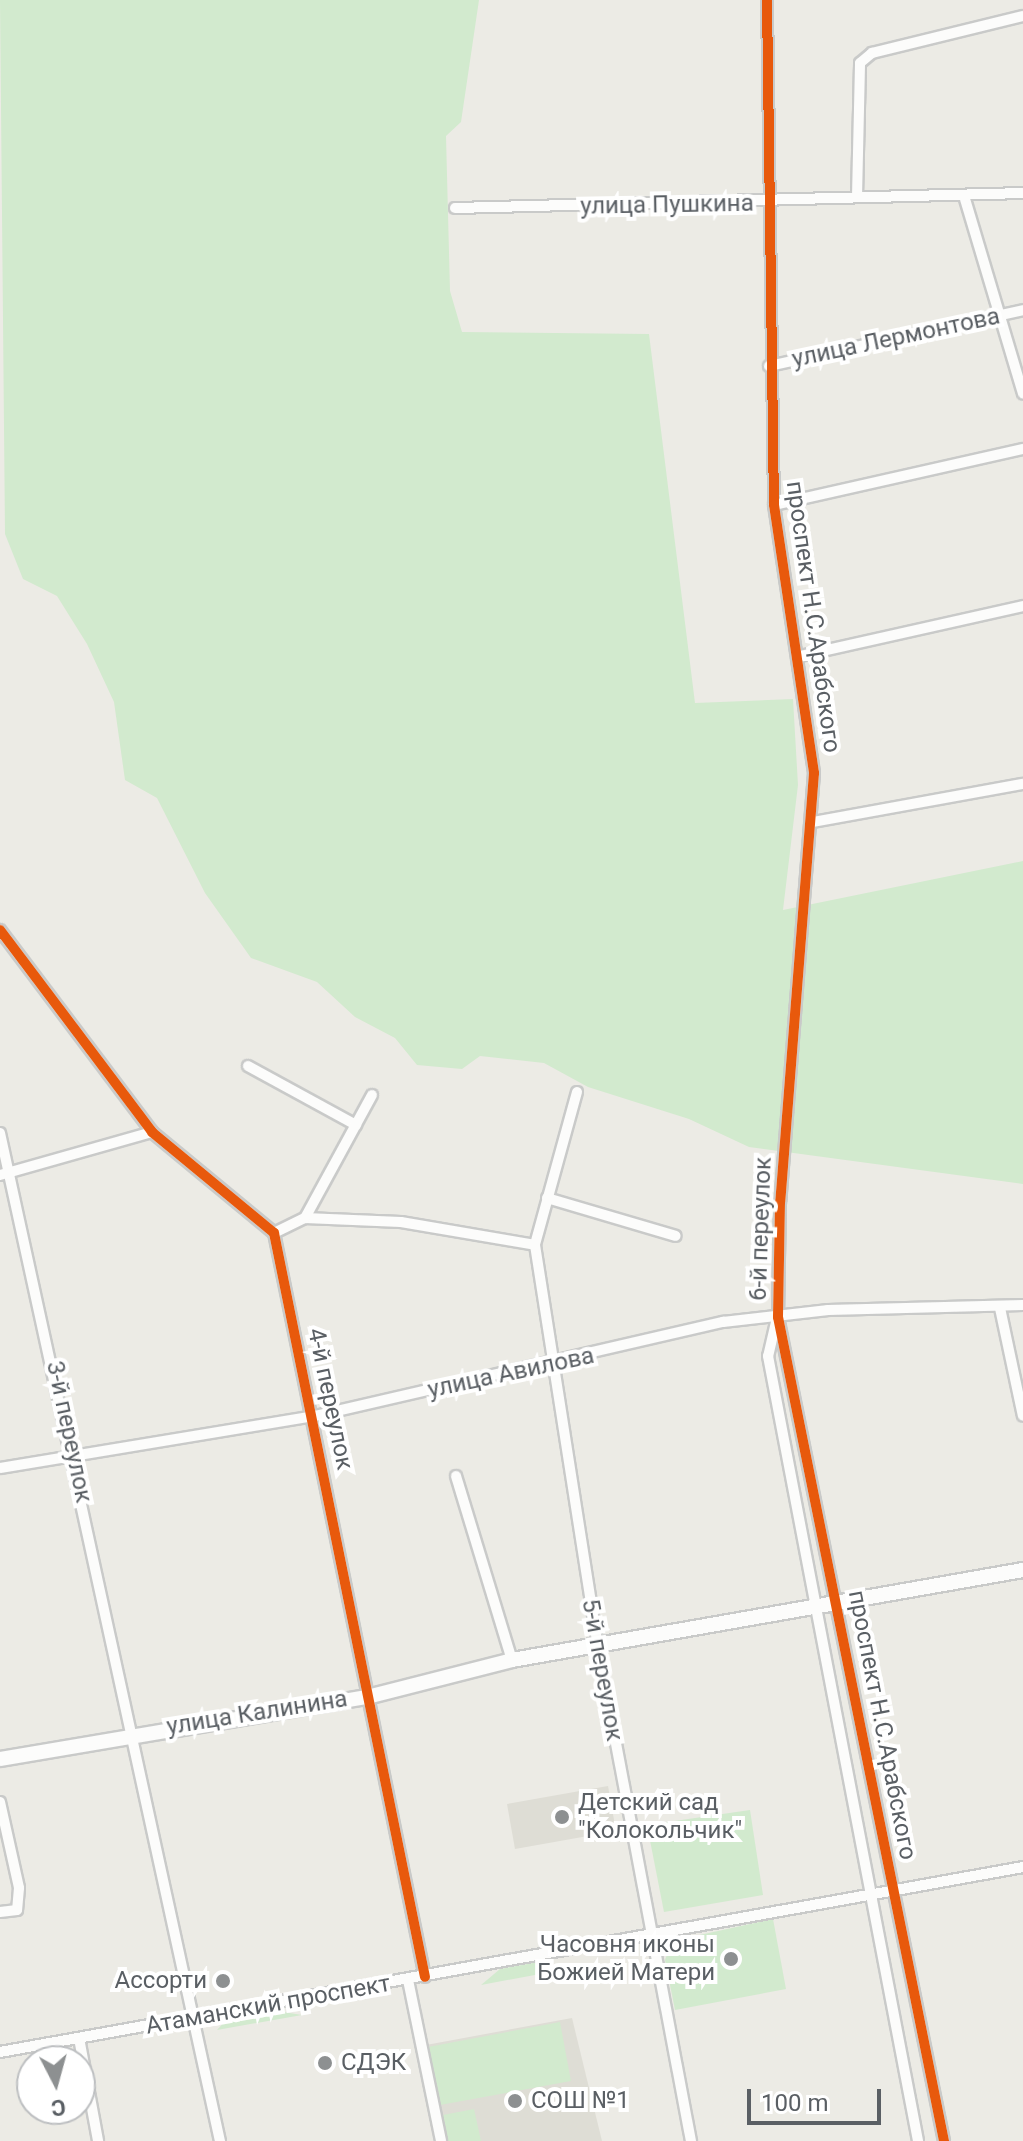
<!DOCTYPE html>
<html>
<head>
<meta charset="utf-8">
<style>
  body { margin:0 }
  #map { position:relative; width:1023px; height:2141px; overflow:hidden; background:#ecebe5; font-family:Roboto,sans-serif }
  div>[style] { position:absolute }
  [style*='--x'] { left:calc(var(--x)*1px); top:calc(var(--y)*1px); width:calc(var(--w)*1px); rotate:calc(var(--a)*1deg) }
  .education>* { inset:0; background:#deddd5 }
  .green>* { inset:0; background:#d2eace }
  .roads { filter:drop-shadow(2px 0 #c9cac9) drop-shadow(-2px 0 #c9cac9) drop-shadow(0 2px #c9cac9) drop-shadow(0 -2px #c9cac9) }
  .minor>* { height:10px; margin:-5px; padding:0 5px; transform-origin:5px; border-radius:5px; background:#fcfcfb }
  .secondary>* { height:14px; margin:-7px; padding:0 7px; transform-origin:7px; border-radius:7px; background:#fcfcfb }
  .cycleway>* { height:10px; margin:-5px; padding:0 5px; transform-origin:5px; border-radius:5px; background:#e8590c }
  .dots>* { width:22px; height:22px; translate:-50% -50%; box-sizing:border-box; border:4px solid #fff; border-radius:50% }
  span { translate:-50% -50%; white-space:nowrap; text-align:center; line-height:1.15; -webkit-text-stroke:8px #fff; paint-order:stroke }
  .street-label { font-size:24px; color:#5a5f64 }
  .poi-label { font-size:24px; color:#5a5f64 }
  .left { translate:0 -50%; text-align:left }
  .right { translate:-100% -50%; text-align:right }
  .north { position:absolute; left:16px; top:2045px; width:80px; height:80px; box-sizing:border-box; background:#fff; border:2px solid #bdbfc1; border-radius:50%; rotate:174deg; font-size:22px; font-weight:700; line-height:32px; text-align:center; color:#5a5f64 }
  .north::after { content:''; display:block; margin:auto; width:28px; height:36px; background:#8d9091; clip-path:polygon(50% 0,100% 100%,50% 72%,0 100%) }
  .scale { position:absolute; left:747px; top:2089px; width:134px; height:36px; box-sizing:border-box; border:4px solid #5a5f64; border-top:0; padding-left:10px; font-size:24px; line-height:28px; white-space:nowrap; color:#5a5f64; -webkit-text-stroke:6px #fff; paint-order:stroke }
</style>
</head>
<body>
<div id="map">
  <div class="education">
    <div style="clip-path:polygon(608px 1786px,616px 1831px,515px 1849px,507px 1804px)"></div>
    <div style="clip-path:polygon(572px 2018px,602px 2141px,445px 2141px,426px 2045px)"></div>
  </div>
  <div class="green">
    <div style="clip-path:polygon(0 0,479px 0,461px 122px,446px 136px,450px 291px,462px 332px,649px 334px,695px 703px,793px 699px,798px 785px,783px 910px,1023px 861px,1023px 1184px,749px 1147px,689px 1119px,588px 1087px,544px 1063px,480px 1056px,462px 1069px,417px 1065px,395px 1038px,355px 1017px,317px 982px,251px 958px,205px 893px,157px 798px,125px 780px,114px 702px,87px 644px,57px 596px,23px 579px,5px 534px)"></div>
    <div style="clip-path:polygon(750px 1810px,763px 1895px,664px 1912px,647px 1825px)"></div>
    <div style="clip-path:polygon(773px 1919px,786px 1989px,675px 2010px,665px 1960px,672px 1941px)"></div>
    <div style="clip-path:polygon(544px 1961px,551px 1972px,481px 1985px,500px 1969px)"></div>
    <div style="clip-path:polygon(271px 2010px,302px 2015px,217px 2030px,228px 2018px)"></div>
    <div style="clip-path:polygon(560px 2022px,571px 2081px,440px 2105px,428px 2047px)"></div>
    <div style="clip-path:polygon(474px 2109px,481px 2141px,448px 2141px,443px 2115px)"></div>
  </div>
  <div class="roads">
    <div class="minor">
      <div style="--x:767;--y:0;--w:505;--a:89.21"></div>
      <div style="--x:774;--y:505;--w:271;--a:81.5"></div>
      <div style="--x:814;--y:773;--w:430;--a:94.5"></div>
      <div style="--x:780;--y:1202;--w:115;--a:91"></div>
      <div style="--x:778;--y:1317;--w:841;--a:78.61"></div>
      <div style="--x:857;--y:197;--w:134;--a:-88.7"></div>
      <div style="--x:860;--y:63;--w:16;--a:-40"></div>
      <div style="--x:872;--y:53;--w:155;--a:-13.8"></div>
      <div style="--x:965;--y:199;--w:203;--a:73.4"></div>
      <div style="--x:455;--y:208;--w:568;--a:-1.51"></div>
      <div style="--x:769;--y:366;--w:260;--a:-12.4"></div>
      <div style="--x:774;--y:505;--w:255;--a:-12.7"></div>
      <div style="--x:800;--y:656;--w:229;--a:-12.6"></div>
      <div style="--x:813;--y:822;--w:213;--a:-10.3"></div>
      <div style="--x:0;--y:930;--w:253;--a:53"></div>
      <div style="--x:152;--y:1132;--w:158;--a:39.6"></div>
      <div style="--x:274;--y:1233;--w:759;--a:78.53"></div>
      <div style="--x:248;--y:1066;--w:123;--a:28.6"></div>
      <div style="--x:577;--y:1092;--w:159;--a:105.4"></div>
      <div style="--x:535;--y:1245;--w:408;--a:81.1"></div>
      <div style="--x:598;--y:1648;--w:502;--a:79.32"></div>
      <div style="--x:0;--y:1133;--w:1032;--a:77.69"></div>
      <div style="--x:0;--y:1175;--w:158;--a:-15.8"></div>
      <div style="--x:547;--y:1198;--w:134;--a:16.4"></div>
      <div style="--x:305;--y:1218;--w:96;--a:2.4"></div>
      <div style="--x:401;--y:1222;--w:136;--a:9.7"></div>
      <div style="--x:274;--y:1233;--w:34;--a:-26"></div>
      <div style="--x:305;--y:1218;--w:140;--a:-61.4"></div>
      <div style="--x:1000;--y:1308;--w:110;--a:78"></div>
      <div style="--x:776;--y:1322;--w:35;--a:103"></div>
      <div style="--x:768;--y:1356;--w:799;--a:79.18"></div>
      <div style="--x:0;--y:1468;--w:319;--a:-9.4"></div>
      <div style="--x:315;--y:1416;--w:419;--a:-13"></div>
      <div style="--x:723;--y:1322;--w:106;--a:-6.5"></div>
      <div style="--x:828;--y:1310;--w:195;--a:-1.5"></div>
      <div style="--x:456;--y:1476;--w:192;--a:73.1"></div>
      <div style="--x:0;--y:1802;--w:88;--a:77.5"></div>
      <div style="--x:19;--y:1888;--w:22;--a:95"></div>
      <div style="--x:17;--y:1910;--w:17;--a:173"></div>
      <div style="--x:408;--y:1980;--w:164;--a:78.4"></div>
      <div style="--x:79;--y:2038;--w:105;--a:79.5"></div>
      <div style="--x:0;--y:2052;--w:1040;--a:-10.25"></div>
    </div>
    <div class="secondary">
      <div style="--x:0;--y:1759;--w:376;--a:-9.6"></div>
      <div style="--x:371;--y:1696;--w:146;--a:-14.3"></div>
      <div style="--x:512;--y:1660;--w:519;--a:-9.99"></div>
    </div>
  </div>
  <div class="cycleway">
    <div style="--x:767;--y:0;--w:505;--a:89.21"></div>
    <div style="--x:774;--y:505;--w:271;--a:81.5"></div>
    <div style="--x:814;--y:773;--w:430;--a:94.5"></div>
    <div style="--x:780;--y:1202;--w:115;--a:91"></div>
    <div style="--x:778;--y:1317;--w:841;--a:78.61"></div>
    <div style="--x:0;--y:930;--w:253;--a:53"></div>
    <div style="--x:152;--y:1132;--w:158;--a:39.6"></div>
    <div style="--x:274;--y:1233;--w:759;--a:78.53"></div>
  </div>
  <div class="dots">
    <div style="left:562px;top:1817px;background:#8d9091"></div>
    <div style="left:731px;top:1959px;background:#8d9091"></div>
    <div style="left:223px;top:1981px;background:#8d9091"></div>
    <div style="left:325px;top:2063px;background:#8d9091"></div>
    <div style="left:515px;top:2101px;background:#8d9091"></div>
  </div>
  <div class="street-label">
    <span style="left:667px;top:205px;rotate:-1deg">улица Пушкина</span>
    <span style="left:896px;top:338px;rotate:-12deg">улица Лермонтова</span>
    <span style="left:813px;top:617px;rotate:82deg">проспект Н.С.Арабского</span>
    <span style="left:761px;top:1229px;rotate:-88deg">6-й переулок</span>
    <span style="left:511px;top:1373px;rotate:-12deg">улица Авилова</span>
    <span style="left:330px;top:1399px;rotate:78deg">4-й переулок</span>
    <span style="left:69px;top:1432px;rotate:78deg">3-й переулок</span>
    <span style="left:602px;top:1670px;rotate:80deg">5-й переулок</span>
    <span style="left:257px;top:1713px;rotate:-9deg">улица Калинина</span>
    <span style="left:882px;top:1725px;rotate:79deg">проспект Н.С.Арабского</span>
    <span style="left:268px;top:2005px;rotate:-10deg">Атаманский проспект</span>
  </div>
  <div class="poi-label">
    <span class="left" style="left:578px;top:1817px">Детский сад<br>"Колокольчик"</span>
    <span class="right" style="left:715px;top:1959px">Часовня иконы<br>Божией Матери</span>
    <span class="right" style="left:207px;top:1981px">Ассорти</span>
    <span class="left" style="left:341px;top:2063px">СДЭК</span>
    <span class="left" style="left:531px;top:2101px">СОШ №1</span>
  </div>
  <div class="north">С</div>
  <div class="scale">100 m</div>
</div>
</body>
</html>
